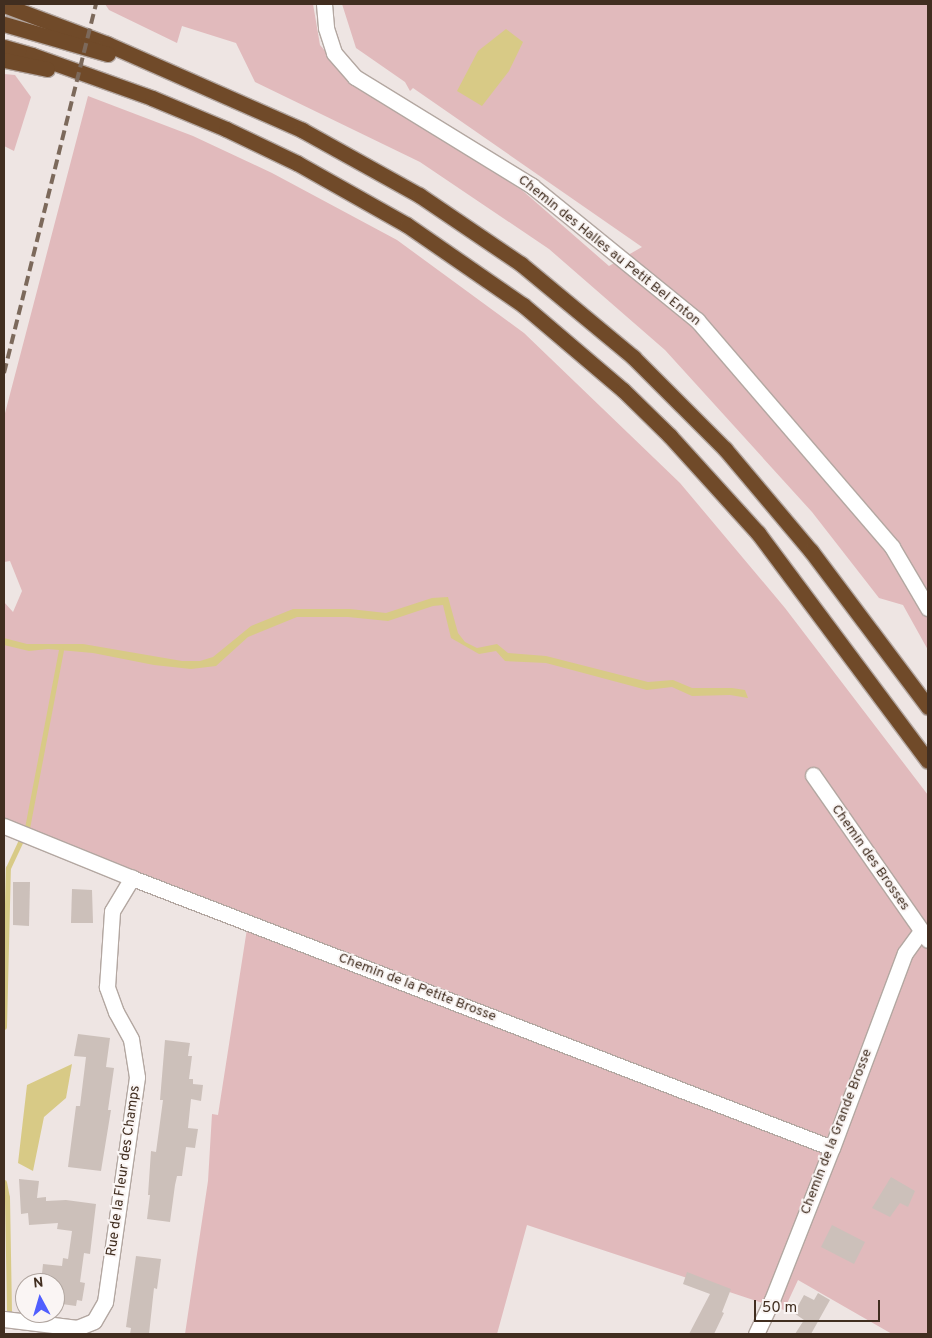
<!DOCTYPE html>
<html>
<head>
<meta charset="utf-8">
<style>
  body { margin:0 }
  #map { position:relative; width:932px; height:1338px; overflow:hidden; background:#eee5e3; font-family:Overpass,sans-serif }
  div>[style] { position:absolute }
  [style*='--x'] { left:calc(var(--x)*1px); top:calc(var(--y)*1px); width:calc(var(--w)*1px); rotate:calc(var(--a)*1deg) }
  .green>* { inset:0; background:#e1babc }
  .water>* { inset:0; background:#d8ca86 }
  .stream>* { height:5px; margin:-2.5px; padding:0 2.5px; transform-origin:2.5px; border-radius:2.5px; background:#d8ca86 }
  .building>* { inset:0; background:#ccc0ba }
  .roads { filter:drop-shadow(1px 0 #b3a7a1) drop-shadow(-1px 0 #b3a7a1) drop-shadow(0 1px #b3a7a1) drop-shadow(0 -1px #b3a7a1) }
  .minor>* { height:15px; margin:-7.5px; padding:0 7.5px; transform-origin:7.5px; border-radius:7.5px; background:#fff }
  .highway>* { height:15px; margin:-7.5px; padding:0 7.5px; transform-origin:7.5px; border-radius:7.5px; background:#704a29 }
  .rail>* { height:4px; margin-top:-2px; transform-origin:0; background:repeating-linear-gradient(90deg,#7c695b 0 10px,transparent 0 15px) }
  span { translate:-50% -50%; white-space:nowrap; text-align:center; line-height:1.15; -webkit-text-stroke:4px #faf5f4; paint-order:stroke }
  .street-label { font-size:14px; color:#412e20 }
  .frame { position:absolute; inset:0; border:5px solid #412e20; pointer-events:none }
  .north { position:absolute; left:15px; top:1273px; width:50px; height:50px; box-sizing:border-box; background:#faf5f4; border:1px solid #b0a59f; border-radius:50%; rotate:354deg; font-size:14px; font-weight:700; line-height:20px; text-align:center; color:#412e20 }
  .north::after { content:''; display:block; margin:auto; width:18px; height:22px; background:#505efe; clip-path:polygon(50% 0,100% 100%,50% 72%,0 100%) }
  .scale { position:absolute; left:754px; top:1300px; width:126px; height:22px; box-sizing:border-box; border:2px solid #412e20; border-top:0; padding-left:6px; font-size:15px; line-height:18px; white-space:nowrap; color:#412e20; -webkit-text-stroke:4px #faf5f4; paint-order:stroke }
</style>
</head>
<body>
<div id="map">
  <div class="green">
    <div style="clip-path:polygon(105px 4px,313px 4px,320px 45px,356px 87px,436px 134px,523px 191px,609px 266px,642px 247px,413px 88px,410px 91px,405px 82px,356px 48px,342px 4px,928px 4px,928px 650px,903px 605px,879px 598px,812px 512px,665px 350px,549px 249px,420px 162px,255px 82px,236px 43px,182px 26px,177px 43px,109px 10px)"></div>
    <div style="clip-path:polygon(4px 74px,15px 75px,31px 97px,14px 151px,4px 146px)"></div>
    <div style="clip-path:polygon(88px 96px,193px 136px,272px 173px,397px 240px,524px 333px,680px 483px,785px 608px,928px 795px,928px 1334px,892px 1334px,798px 1280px,784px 1310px,527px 1225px,497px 1334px,185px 1334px,208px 1181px,212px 1114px,218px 1115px,249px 916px,4px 833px,4px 602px,13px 612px,22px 591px,10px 561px,4px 562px,4px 417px)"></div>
  </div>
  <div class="water">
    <div style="clip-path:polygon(506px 29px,523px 42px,509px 71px,482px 106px,457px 91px,478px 51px)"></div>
    <div style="clip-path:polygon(448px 597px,458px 633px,465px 642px,477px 648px,497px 644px,508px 653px,546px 656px,648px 682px,673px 680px,692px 688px,732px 688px,745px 690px,748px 698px,730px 695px,692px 696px,672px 687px,647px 690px,546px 663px,505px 661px,496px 651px,479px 654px,451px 638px,443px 605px,433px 606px,388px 621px,348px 617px,297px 617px,248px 637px,216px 666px,191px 669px,154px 665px,93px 653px,48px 649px,29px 651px,4px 645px,4px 638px,27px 644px,83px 644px,182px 661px,200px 661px,213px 657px,251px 626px,293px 609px,350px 609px,386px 613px,432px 598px)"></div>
    <div style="clip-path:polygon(72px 1064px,66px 1098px,44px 1117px,33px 1171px,18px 1163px,27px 1085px)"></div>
  </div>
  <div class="stream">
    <div style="--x:27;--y:828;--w:181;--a:-79.2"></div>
    <div style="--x:4;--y:1027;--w:159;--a:-88.6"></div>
    <div style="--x:8;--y:868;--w:31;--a:-65"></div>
    <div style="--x:4;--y:1182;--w:15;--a:79"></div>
    <div style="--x:7;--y:1197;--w:114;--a:89"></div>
  </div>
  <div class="building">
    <div style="clip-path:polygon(13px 882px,30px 882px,29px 926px,13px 925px)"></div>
    <div style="clip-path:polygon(72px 889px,92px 890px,93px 923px,71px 923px)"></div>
    <div style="clip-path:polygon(78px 1034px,110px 1038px,106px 1067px,114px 1068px,108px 1110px,111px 1110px,101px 1171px,68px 1167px,76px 1106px,80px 1106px,86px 1057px,74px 1056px)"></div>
    <div style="clip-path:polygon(165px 1040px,190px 1043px,188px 1056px,192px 1056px,189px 1079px,193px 1079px,193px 1084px,203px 1085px,201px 1101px,191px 1099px,188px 1128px,198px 1129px,195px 1148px,186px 1147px,182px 1176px,177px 1176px,175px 1185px,170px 1222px,147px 1219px,150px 1195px,148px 1195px,151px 1151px,156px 1152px,163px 1100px,160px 1100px)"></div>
    <div style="clip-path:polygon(891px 1177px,915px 1191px,908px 1207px,900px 1203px,890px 1217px,872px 1208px)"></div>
    <div style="clip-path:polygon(19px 1179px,39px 1181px,37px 1198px,46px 1197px,46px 1201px,66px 1200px,96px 1204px,90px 1254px,84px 1253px,80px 1282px,85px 1283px,82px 1301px,77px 1300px,76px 1306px,55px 1303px,55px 1283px,41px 1283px,43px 1264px,62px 1266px,63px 1258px,68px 1259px,72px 1231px,57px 1229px,58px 1223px,29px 1225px,28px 1213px,21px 1214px)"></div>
    <div style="clip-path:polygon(832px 1225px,865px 1242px,854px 1264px,821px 1247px)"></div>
    <div style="clip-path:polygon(136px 1256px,161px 1259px,157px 1289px,154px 1288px,149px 1334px,130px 1334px,131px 1328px,126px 1327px)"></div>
    <div style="clip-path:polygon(687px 1272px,731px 1289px,722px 1312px,724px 1313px,714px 1334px,689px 1334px,710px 1294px,683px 1284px)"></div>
    <div style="clip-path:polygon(818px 1293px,830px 1300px,811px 1334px,795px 1334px,804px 1320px,794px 1313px,804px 1295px,814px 1300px)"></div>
  </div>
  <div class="roads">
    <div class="minor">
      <div style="--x:324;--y:4;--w:24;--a:85"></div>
      <div style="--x:326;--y:28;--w:26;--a:72"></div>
      <div style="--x:334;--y:53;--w:32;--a:49"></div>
      <div style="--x:355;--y:77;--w:208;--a:31.6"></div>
      <div style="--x:532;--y:186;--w:213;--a:39.1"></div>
      <div style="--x:697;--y:320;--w:299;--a:49.3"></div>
      <div style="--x:892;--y:547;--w:71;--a:59.5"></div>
      <div style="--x:813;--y:775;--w:201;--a:55.1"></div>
      <div style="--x:4;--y:826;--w:138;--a:22.1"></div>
      <div style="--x:132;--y:878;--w:750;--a:21.09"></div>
      <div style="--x:4;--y:1319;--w:74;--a:7"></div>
      <div style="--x:77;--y:1328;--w:18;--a:-22"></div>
      <div style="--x:94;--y:1321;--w:22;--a:-60"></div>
      <div style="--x:105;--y:1302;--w:227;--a:-81.9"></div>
      <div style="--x:137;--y:1077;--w:38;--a:-99"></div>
      <div style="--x:131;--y:1039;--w:31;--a:-119"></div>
      <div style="--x:116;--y:1012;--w:27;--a:-110"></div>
      <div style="--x:107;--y:987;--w:76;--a:-86.2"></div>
      <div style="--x:112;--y:911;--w:39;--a:-59"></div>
      <div style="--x:756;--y:1334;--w:38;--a:-65"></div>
      <div style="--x:772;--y:1300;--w:163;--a:-68.5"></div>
      <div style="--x:832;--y:1148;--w:208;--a:-69.5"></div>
      <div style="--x:905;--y:953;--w:27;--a:-54"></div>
    </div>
    <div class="highway">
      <div style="--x:4;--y:5;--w:110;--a:20.7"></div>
      <div style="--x:107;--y:44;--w:213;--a:23.8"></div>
      <div style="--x:302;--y:130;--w:134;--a:29.1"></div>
      <div style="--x:419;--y:195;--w:123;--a:34.1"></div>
      <div style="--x:521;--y:264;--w:146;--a:39.7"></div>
      <div style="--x:633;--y:357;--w:130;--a:45"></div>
      <div style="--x:725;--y:449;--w:133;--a:49.9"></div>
      <div style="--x:811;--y:551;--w:195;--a:53.1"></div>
      <div style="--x:4;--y:24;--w:108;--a:16.1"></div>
      <div style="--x:4;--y:47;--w:29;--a:16"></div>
      <div style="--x:32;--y:55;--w:127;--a:19.7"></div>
      <div style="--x:152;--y:98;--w:80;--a:22.7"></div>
      <div style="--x:226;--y:129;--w:79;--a:25.6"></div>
      <div style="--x:297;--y:163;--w:126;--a:29.4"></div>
      <div style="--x:407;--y:225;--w:141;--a:34.6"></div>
      <div style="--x:523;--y:305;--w:131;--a:40.4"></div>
      <div style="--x:623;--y:390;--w:66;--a:44.4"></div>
      <div style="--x:670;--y:436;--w:131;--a:47.8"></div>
      <div style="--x:758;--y:533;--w:284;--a:53.3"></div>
      <div style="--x:4;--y:60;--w:44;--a:11.8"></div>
    </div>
  </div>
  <div class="rail">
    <div style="--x:4;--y:373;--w:380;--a:-76"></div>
  </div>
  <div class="street-label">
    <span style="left:609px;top:251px;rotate:39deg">Chemin des Halles au Petit Bel Enton</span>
    <span style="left:870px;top:858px;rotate:55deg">Chemin des Brosses</span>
    <span style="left:417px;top:988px;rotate:21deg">Chemin de la Petite Brosse</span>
    <span style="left:837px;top:1132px;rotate:-69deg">Chemin de la Grande Brosse</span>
    <span style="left:124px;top:1171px;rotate:-82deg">Rue de la Fleur des Champs</span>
  </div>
  <div class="frame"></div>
  <div class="north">N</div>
  <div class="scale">50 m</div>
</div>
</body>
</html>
